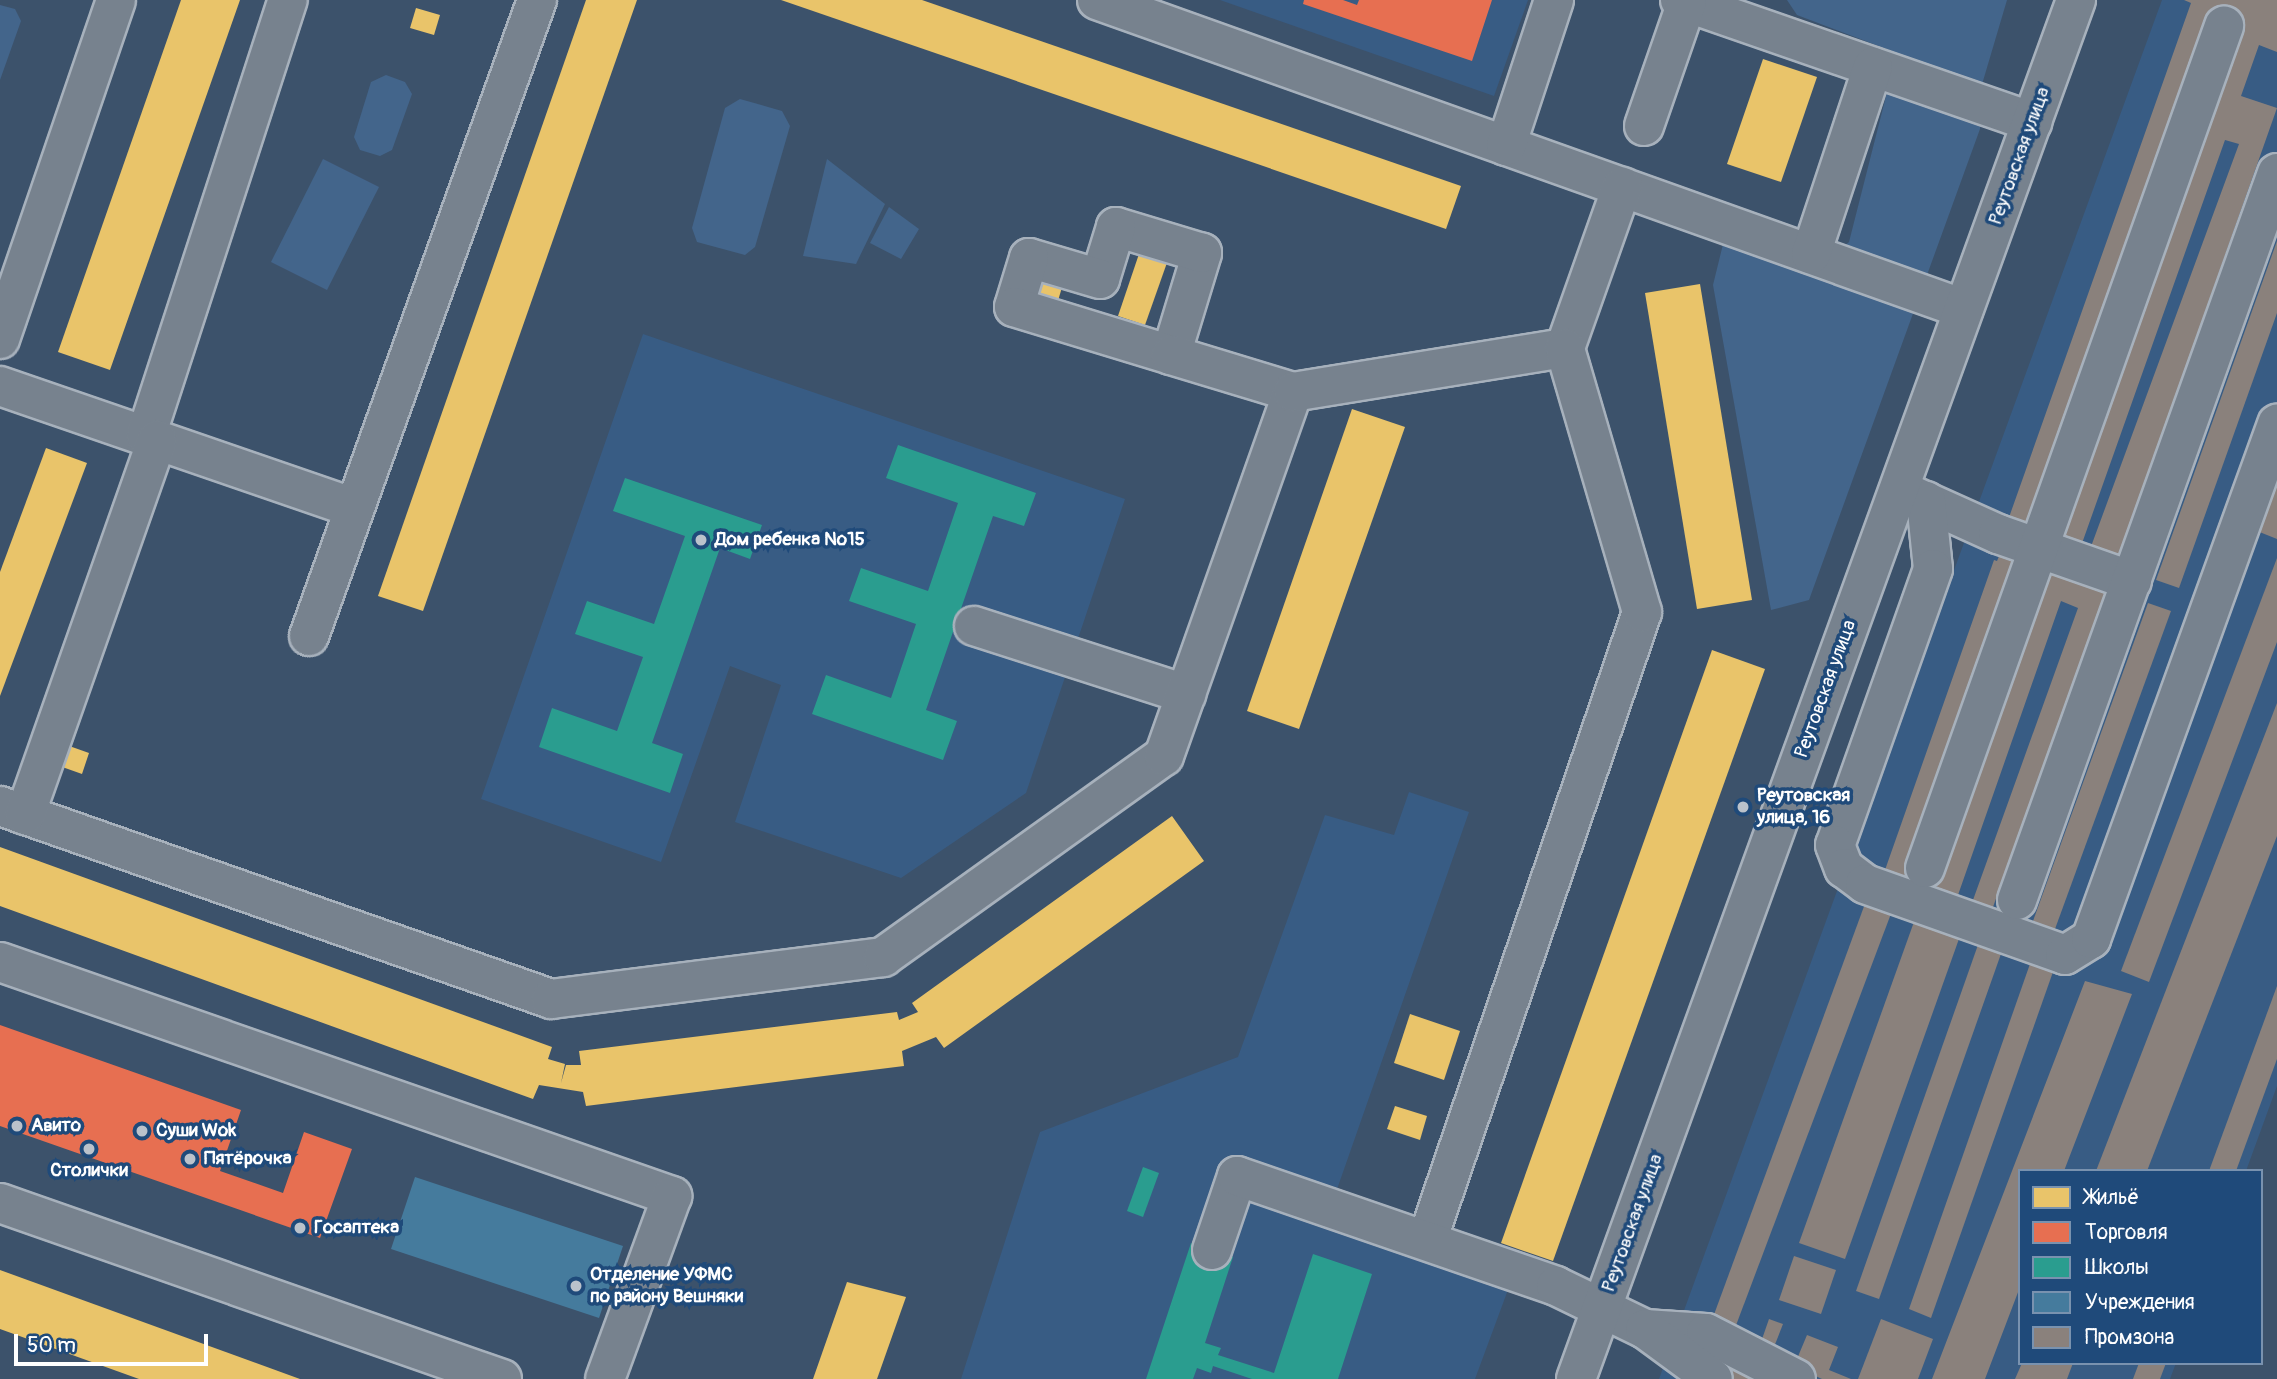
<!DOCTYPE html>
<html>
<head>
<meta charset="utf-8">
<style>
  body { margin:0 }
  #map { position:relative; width:2277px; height:1379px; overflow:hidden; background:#3c526b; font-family:Pangolin,sans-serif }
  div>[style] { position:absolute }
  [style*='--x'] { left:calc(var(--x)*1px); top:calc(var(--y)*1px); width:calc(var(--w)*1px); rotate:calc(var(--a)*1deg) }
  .built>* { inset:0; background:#385c84 }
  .green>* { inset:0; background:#43658b }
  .homes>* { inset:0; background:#e9c46a }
  .shops>* { inset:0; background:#e76f51 }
  .schools>* { inset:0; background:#2a9d8f }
  .public>* { inset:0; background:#457b9d }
  .industry>* { inset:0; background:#8a817c }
  .roads { filter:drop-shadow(2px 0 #a7b1bc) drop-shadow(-2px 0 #a7b1bc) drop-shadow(0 2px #a7b1bc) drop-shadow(0 -2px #a7b1bc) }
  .minor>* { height:38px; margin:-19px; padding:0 19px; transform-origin:19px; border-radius:19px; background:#77828e }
  .dots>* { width:19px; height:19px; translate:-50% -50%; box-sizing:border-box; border:4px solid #1f4a7a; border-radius:50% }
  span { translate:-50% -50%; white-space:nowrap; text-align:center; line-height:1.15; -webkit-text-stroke:7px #1f4a7a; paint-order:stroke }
  .street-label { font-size:19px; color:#fff }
  .poi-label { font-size:19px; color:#fff; font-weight:700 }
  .left { translate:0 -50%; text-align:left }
  .legend { position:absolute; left:2018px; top:1169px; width:245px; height:196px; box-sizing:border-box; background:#1f4a7a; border:2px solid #7992af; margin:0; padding:9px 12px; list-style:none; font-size:21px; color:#fff }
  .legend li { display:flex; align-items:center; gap:14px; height:35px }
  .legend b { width:35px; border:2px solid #7992af }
  .scale { position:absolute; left:14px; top:1334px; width:194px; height:32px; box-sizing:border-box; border:4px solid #fff; border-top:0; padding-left:9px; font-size:21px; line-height:24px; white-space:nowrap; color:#fff; -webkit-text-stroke:5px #1f4a7a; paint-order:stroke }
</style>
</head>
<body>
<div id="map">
  <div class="built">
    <div style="clip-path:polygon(1220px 0,1528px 0,1494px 96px)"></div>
    <div style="clip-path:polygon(2162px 0,2277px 0,2277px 1086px,2246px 1171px,2020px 1171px,2020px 1363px,2176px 1363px,2170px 1379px,1659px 1379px)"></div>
    <div style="clip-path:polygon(643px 334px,1125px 499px,1026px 793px,901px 878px,735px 822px,781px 685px,730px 666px,661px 862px,481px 799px)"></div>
    <div style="clip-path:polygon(1409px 792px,1469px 812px,1335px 1195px,1519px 1260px,1475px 1379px,961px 1379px,1040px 1132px,1238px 1057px,1325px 815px,1394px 835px)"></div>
  </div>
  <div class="green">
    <div style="clip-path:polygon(1787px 0,2007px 0,1983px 81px,1980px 129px,1809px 600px,1771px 610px,1713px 285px,1726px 232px,1817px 272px,1849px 242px,1897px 53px,1797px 15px)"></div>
    <div style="clip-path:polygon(0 5px,15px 9px,21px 21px,0 80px)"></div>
    <div style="clip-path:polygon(386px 75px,405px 82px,412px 94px,392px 150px,380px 156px,360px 150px,354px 137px,371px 82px)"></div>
    <div style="clip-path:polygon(740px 99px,782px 111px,790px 126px,755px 247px,745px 255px,697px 242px,692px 228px,725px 108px)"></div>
    <div style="clip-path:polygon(323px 159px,379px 187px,327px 290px,271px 262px)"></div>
    <div style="clip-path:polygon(827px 159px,885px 204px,856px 264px,803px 256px)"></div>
    <div style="clip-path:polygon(889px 207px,919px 229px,901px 259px,870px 243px)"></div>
  </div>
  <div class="homes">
    <div style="clip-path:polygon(181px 0,240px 0,110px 370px,58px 352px)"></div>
    <div style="clip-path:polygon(586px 0,637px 0,423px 611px,378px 596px)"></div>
    <div style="clip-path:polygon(781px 0,922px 0,1461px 186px,1446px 229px)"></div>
    <div style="clip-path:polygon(416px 8px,440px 15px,434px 35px,410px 28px)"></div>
    <div style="clip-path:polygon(1763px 59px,1817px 77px,1781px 182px,1727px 164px)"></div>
    <div style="clip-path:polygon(1141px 248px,1169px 257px,1145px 325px,1118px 316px)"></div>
    <div style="clip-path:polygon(1033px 275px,1063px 284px,1057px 304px,1036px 298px)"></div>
    <div style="clip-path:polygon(1700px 284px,1752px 600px,1697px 609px,1645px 293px)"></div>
    <div style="clip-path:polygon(1352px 409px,1405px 427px,1299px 729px,1247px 711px)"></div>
    <div style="clip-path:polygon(46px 448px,87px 463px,0 696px,0 572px)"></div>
    <div style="clip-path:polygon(1712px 650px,1765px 669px,1553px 1261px,1501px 1243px)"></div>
    <div style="clip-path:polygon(58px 742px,89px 753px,82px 774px,51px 763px)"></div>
    <div style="clip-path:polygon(1172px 816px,1204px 861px,944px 1048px,936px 1037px,902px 1051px,904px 1066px,586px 1106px,583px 1092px,539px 1085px,533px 1099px,0 906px,0 847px,552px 1047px,548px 1059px,565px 1064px,561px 1083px,566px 1065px,581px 1065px,579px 1051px,897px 1012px,899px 1020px,918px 1012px,912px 1003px)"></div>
    <div style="clip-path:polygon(1410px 1014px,1460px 1031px,1444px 1080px,1394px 1063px)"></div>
    <div style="clip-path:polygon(1395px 1106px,1427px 1116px,1420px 1140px,1387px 1129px)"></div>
    <div style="clip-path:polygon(0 1270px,300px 1379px,139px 1379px,0 1329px)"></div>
    <div style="clip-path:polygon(847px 1282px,906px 1297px,877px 1379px,813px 1379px)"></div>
  </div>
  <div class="shops">
    <div style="clip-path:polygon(1304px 0,1343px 0,1357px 5px,1359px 0,1492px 0,1472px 61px,1303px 4px)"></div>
    <div style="clip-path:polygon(0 1025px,241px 1110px,220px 1171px,283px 1193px,304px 1132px,352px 1149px,320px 1238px,0 1126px)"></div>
  </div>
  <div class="schools">
    <div style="clip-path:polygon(898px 445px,1036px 493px,1024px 526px,993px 516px,926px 710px,957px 721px,943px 760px,812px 714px,826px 675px,891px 698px,916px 624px,849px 601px,861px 568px,928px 591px,958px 503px,886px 478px)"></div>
    <div style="clip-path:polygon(625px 478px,762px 525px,750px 559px,720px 548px,652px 743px,683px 754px,670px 793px,539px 747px,552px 708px,617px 731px,643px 657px,575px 634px,587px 601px,654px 624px,685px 536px,613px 511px)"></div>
    <div style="clip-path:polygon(1143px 1167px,1159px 1173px,1143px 1217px,1127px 1211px)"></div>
    <div style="clip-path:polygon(1191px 1243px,1233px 1257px,1205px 1343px,1221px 1348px,1218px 1355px,1274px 1373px,1313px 1254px,1372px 1274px,1338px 1379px,1252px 1379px,1213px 1366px,1211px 1373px,1197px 1368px,1193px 1379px,1146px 1379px)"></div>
  </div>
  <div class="public">
    <div style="clip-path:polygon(415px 1177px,623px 1246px,599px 1318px,391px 1249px)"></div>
  </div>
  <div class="industry">
    <div style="clip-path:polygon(2184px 0,2277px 0,2277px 52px,2259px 45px,2241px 96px,2277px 108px,2117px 562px,2089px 552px,2239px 144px,2225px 140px,2080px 549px,2059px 542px,2244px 21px,2213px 11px,2028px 531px,2007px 523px,2191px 3px)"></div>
    <div style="clip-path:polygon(2277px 241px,2277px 313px,2179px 588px,2156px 580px)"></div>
    <div style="clip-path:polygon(2277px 480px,2277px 539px,2257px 531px)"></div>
    <div style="clip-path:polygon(2002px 549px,2018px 555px,1906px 877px,1885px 870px,1994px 560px,1997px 561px)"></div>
    <div style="clip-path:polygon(2277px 558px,2277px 642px,2149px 982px,2121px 971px)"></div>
    <div style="clip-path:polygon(2051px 563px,2113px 588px,2107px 606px,2102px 604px,1993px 907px,1973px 900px,2078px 608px,2061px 601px,1958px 895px,1936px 888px)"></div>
    <div style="clip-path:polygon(2148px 603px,2171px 611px,2055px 929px,2033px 921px)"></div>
    <div style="clip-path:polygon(2277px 703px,2277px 836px,2147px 1171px,2096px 1171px)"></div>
    <div style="clip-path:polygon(1866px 901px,1892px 911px,1735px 1328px,1712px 1320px)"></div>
    <div style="clip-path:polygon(1915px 919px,1960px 936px,1845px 1259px,1799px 1243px)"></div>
    <div style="clip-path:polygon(1979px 942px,2002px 951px,1879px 1299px,1856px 1291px)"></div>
    <div style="clip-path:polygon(2031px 961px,2054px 969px,1931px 1318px,1909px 1309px)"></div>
    <div style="clip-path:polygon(2085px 981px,2132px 994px,2064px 1171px,2020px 1171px,2020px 1287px,1985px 1379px,1932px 1379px)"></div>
    <div style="clip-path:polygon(2277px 986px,2277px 1059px,2236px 1171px,2209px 1171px)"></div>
    <div style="clip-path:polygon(1794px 1256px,1836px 1270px,1821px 1314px,1779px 1300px)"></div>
    <div style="clip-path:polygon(1769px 1319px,1783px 1324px,1774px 1347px,1761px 1342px)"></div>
    <div style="clip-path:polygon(1881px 1319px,1933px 1339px,1918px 1379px,1858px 1379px)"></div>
    <div style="clip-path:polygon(1807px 1335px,1838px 1347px,1829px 1370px,1851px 1379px,1822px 1379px,1794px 1366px)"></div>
    <div style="clip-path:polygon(1709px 1350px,1758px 1379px,1731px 1379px)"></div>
    <div style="clip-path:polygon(2022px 1363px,2073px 1363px,2067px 1379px,2015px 1379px)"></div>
    <div style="clip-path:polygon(2139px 1363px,2166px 1363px,2160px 1379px,2133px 1379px)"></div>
  </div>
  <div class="roads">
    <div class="minor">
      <div style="--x:1097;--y:0;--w:920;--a:19.62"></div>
      <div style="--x:1680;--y:0;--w:373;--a:19.1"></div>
      <div style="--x:1644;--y:126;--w:131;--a:-70.9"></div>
      <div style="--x:1506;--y:146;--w:154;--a:-71.8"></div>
      <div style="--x:1811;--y:254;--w:197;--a:-71.7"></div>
      <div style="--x:0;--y:339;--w:358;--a:-71.1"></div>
      <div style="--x:1171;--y:355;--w:107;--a:-73.1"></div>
      <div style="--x:1202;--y:253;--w:90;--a:-163.2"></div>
      <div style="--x:1116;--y:227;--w:54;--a:107.1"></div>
      <div style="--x:1100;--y:279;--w:74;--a:-163.5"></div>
      <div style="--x:1029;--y:258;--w:51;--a:107"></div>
      <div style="--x:1014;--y:307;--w:164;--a:17"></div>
      <div style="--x:1171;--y:355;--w:127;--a:16.9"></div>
      <div style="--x:0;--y:386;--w:375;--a:19"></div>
      <div style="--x:146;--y:436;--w:459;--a:-72"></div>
      <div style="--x:1907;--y:493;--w:100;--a:24.3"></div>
      <div style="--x:1998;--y:534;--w:142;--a:19.3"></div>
      <div style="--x:1926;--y:501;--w:68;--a:84.1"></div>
      <div style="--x:1933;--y:569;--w:293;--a:109.5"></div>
      <div style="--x:1835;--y:845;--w:25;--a:69"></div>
      <div style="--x:1844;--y:868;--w:26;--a:37"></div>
      <div style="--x:1865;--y:884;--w:212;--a:19.5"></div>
      <div style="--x:2065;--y:955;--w:31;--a:-32"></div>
      <div style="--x:2091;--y:939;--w:548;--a:-70.14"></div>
      <div style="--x:974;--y:626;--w:223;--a:17.8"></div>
      <div style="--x:309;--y:636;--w:676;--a:-70.28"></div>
      <div style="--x:0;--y:806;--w:584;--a:19.3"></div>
      <div style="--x:551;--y:999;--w:335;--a:-7.2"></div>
      <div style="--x:883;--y:957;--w:345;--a:-35.6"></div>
      <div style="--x:1164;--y:756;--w:386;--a:-70.5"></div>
      <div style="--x:1293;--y:392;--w:276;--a:-9.2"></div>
      <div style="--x:1565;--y:348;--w:171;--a:-70.5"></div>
      <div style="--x:25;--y:815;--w:398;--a:-70.6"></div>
      <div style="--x:1925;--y:868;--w:894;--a:-70.45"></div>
      <div style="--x:2017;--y:900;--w:772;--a:-70.32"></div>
      <div style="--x:0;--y:962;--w:712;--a:19.2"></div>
      <div style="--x:672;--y:1196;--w:195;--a:110.1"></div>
      <div style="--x:0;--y:1203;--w:532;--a:19.32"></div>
      <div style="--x:1431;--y:1229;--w:652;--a:-71.12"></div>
      <div style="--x:1642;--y:612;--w:275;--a:-106.3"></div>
      <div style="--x:1212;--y:1250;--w:78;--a:-71.3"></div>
      <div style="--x:1237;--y:1176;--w:337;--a:19"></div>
      <div style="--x:1556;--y:1286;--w:99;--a:25.8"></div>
      <div style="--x:1645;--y:1329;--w:61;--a:3.8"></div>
      <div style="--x:1706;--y:1333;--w:101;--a:27.1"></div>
      <div style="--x:1645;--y:1329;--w:84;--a:36.3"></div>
      <div style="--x:1576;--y:1379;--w:1467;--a:-70.07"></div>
    </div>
  </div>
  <div class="dots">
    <div style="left:701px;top:540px;background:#bbc2cb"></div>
    <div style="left:1743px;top:807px;background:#bbc2cb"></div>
    <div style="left:17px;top:1126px;background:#bbc2cb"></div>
    <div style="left:142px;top:1131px;background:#bbc2cb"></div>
    <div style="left:89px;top:1149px;background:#bbc2cb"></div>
    <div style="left:190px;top:1159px;background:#bbc2cb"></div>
    <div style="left:300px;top:1228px;background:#bbc2cb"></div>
    <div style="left:576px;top:1286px;background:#bbc2cb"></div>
  </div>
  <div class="street-label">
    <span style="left:2020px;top:156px;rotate:-70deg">Реутовская улица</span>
    <span style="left:1826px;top:689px;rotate:-70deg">Реутовская улица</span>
    <span style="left:1633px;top:1223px;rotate:-70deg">Реутовская улица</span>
  </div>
  <div class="poi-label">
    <span class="left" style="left:715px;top:540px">Дом ребенка №15</span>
    <span class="left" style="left:1757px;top:807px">Реутовская<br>улица, 16</span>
    <span class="left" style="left:31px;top:1126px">Авито</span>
    <span class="left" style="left:156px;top:1131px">Суши Wok</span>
    <span class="left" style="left:204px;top:1159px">Пятёрочка</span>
    <span style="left:89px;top:1171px">Столички</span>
    <span class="left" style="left:314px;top:1228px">Госаптека</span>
    <span class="left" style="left:590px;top:1286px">Отделение УФМС<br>по району Вешняки</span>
  </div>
  <ul class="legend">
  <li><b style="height:19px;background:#e9c46a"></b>Жильё</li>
  <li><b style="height:19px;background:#e76f51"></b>Торговля</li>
  <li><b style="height:19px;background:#2a9d8f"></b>Школы</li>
  <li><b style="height:19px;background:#457b9d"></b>Учреждения</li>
  <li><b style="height:19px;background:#8a817c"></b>Промзона</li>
  </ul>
  <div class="scale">50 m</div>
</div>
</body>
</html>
